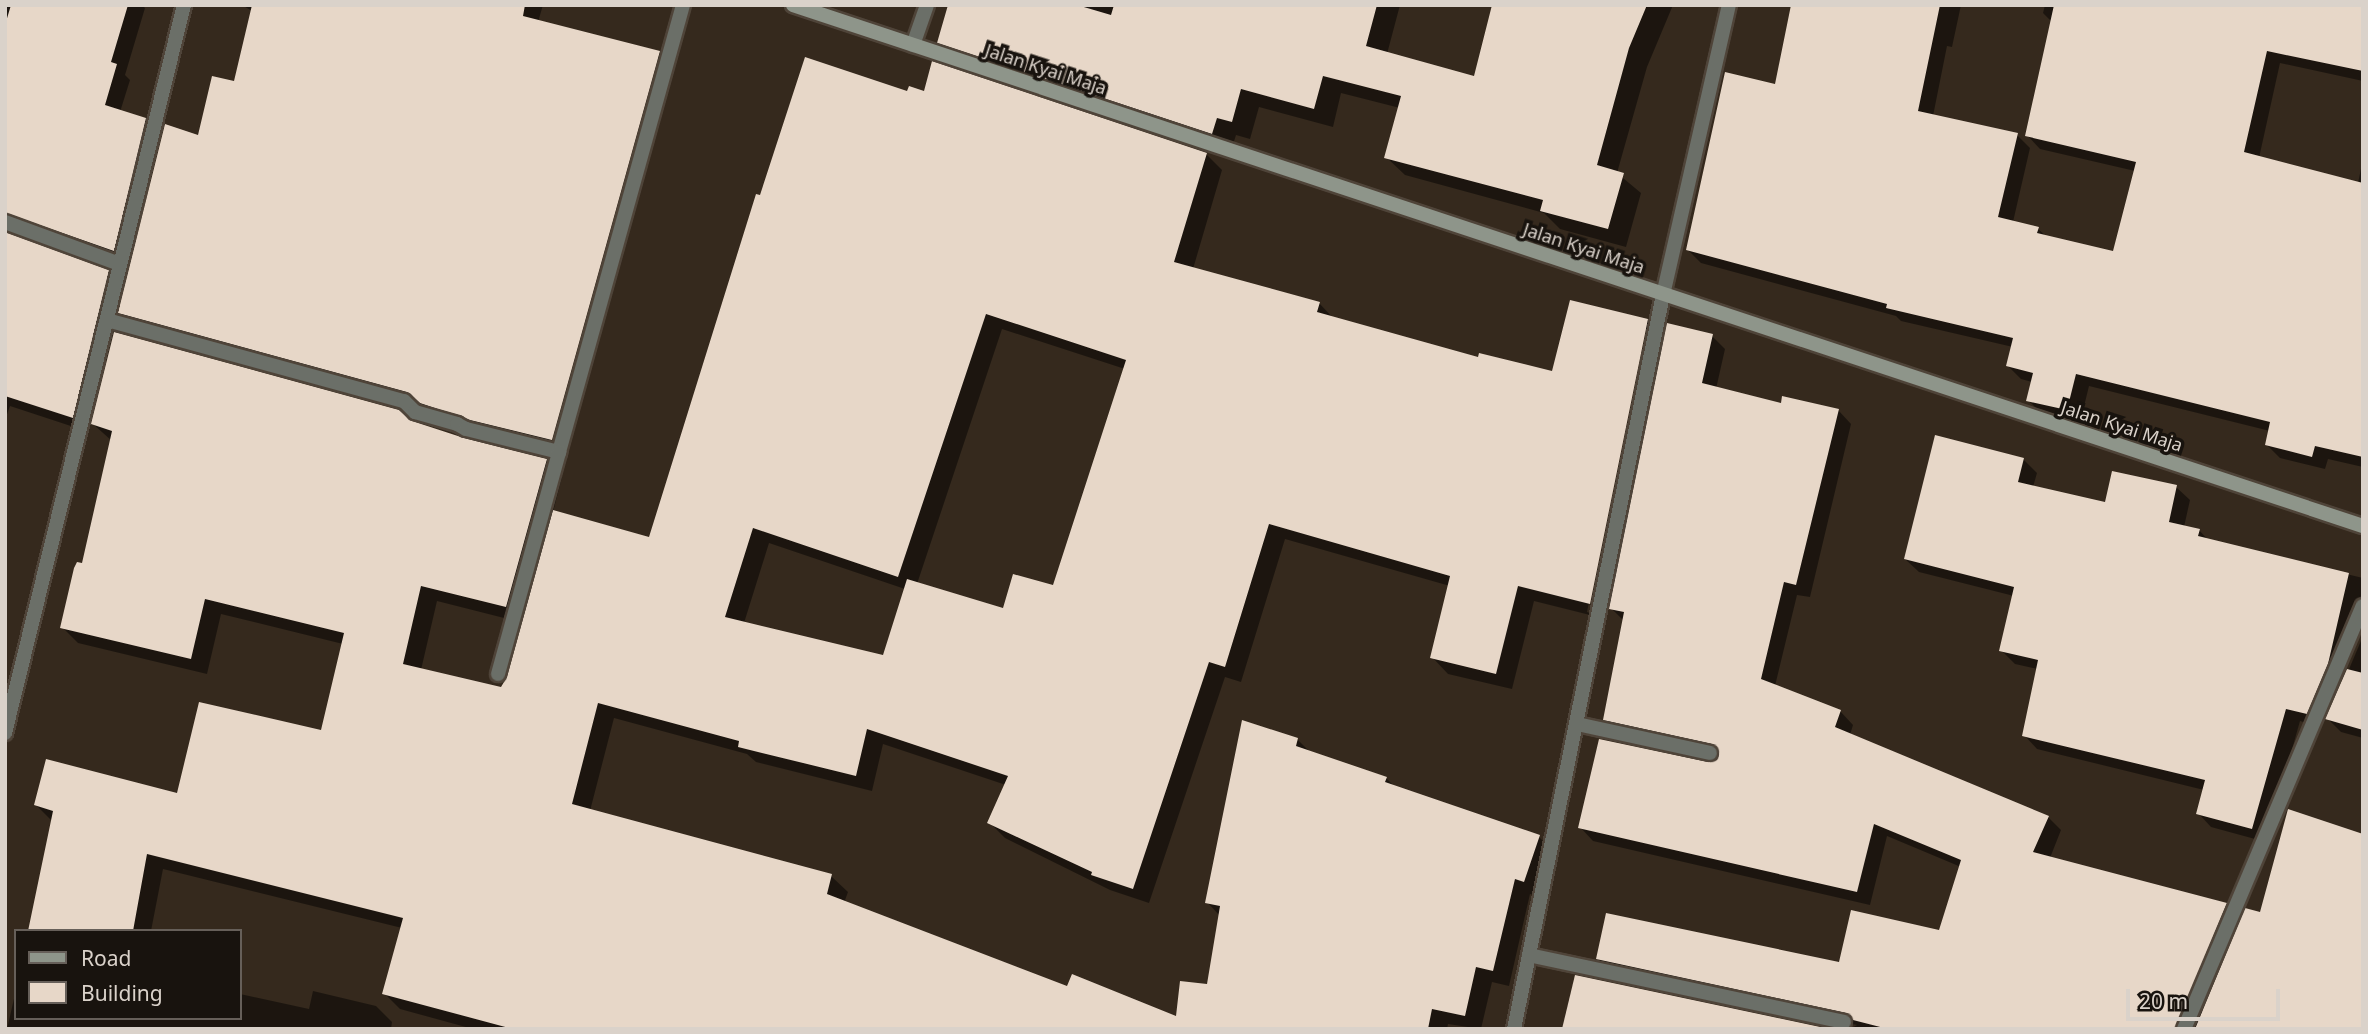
<!DOCTYPE html>
<html>
<head>
<meta charset="utf-8">
<style>
  body { margin:0 }
  #map { position:relative; width:2368px; height:1034px; overflow:hidden; background:#35291d; font-family:"Noto Sans",sans-serif }
  div>[style] { position:absolute }
  [style*='--x'] { left:calc(var(--x)*1px); top:calc(var(--y)*1px); width:calc(var(--w)*1px); rotate:calc(var(--a)*1deg) }
  .shadow>* { inset:0; background:#0007 }
  .building>* { inset:0; background:#e7d7c8 }
  .roads { filter:drop-shadow(2px 0 #4f4439) drop-shadow(-2px 0 #4f4439) drop-shadow(0 2px #4f4439) drop-shadow(0 -2px #4f4439) }
  .lane>* { height:14px; margin:-7px; padding:0 7px; transform-origin:7px; border-radius:7px; background:#6b6f68 }
  .street>* { height:14px; margin:-7px; padding:0 7px; transform-origin:7px; border-radius:7px; background:#6b6f68 }
  .secondary>* { height:14px; margin:-7px; padding:0 7px; transform-origin:7px; border-radius:7px; background:#8e958a }
  span { translate:-50% -50%; white-space:nowrap; text-align:center; line-height:1.15; -webkit-text-stroke:7px #18130e; paint-order:stroke }
  .street-label { font-size:18px; color:#dad2ca }
  .frame { position:absolute; inset:0; border:7px solid #dad2ca; pointer-events:none }
  .legend { position:absolute; left:14px; top:929px; width:228px; height:91px; box-sizing:border-box; background:#18130e; border:2px solid #665f59; margin:0; padding:9px 12px; list-style:none; font-size:21px; color:#dad2ca }
  .legend li { display:flex; align-items:center; gap:14px; height:35px }
  .legend b { width:35px; border:2px solid #665f59 }
  .scale { position:absolute; left:2126px; top:989px; width:154px; height:32px; box-sizing:border-box; border:4px solid #dad2ca; border-top:0; padding-left:9px; font-size:21px; line-height:24px; white-space:nowrap; color:#dad2ca; -webkit-text-stroke:5px #18130e; paint-order:stroke }
</style>
</head>
<body>
<div id="map">
  <div class="shadow">
    <div style="clip-path:polygon(5px 5px,142px 5px,145px 8px,125px 75px,130px 80px,120px 112px,145px 120px,159px 134px,127px 264px,13px 228px,8px 235px,108px 272px,122px 286px,86px 431px,10px 406px,5px 420px)"></div>
    <div style="clip-path:polygon(evenodd,242px 5px,543px 5px,538px 22px,659px 53px,673px 67px,566px 453px,485px 433px,436px 417px,422px 405px,134px 327px,120px 313px,199px 137px,236px 83px,252px 11px,242px 5px,656px 60px,660px 60px,552px 449px,548px 448px,656px 60px)"></div>
    <div style="clip-path:polygon(949px 5px,1400px 5px,1387px 54px,1475px 78px,1495px 5px,1673px 5px,1647px 67px,1617px 173px,1641px 193px,1626px 247px,1560px 229px,1544px 213px,1405px 175px,1386px 157px,1400px 108px,1341px 93px,1333px 127px,1259px 107px,1250px 139px,1236px 135px,1231px 151px,958px 61px,939px 42px)"></div>
    <div style="clip-path:polygon(1797px 5px,1961px 5px,1952px 47px,1947px 46px,1933px 116px,2017px 135px,2030px 148px,2013px 222px,2038px 229px,2046px 236px,2115px 253px,2135px 171px,2040px 149px,2027px 135px,2052px 22px,2043px 13px,2045px 5px,2363px 5px,2363px 81px,2280px 63px,2259px 158px,2358px 183px,2363px 159px,2363px 467px,2328px 459px,2325px 469px,2280px 458px,2267px 445px,2270px 431px,2089px 386px,2080px 423px,2041px 413px,2028px 400px,2032px 382px,2021px 379px,2008px 366px,2013px 347px,1901px 321px,1896px 316px,1701px 263px,1688px 250px,1776px 86px)"></div>
    <div style="clip-path:polygon(evenodd,908px 93px,1206px 154px,1222px 170px,1193px 269px,1319px 303px,1334px 319px,1479px 359px,1554px 373px,1647px 320px,1666px 339px,1712px 336px,1725px 349px,1716px 389px,1782px 405px,1838px 410px,1851px 424px,1810px 597px,1797px 595px,1775px 686px,1840px 711px,1853px 725px,1850px 735px,2048px 817px,2061px 830px,2050px 858px,2226px 905px,2239px 918px,2200px 1010px,2363px 1029px,1850px 1029px,1857px 1025px,1612px 972px,1598px 959px,1841px 964px,1940px 932px,1961px 867px,1887px 836px,1870px 905px,1593px 841px,1580px 827px,1718px 761px,1721px 755px,1618px 733px,1605px 719px,1624px 621px,1609px 606px,1606px 619px,1534px 601px,1512px 689px,1448px 674px,1432px 657px,1450px 586px,1285px 539px,1241px 682px,1225px 677px,1149px 903px,1110px 890px,1005px 838px,989px 822px,1006px 785px,883px 744px,872px 791px,756px 762px,747px 754px,614px 718px,590px 811px,831px 876px,848px 892px,844px 903px,1068px 988px,1178px 1019px,1209px 986px,1220px 916px,1207px 902px,1298px 740px,1311px 753px,1386px 778px,1396px 788px,1539px 837px,1555px 853px,1540px 897px,1530px 894px,1509px 986px,1492px 982px,1481px 1029px,1448px 1024px,1447px 1029px,473px 1029px,400px 1009px,384px 993px,402px 928px,163px 869px,151px 931px,31px 931px,53px 822px,36px 805px,178px 795px,322px 732px,343px 644px,221px 614px,207px 674px,78px 643px,62px 627px,83px 565px,112px 441px,93px 424px,411px 423px,463px 440px,546px 461px,562px 477px,553px 512px,650px 539px,762px 197px,908px 93px,1002px 329px,1125px 369px,1054px 587px,1004px 610px,917px 584px,1002px 329px,908px 93px,1644px 329px,1648px 329px,1590px 613px,1587px 612px,1644px 329px,908px 93px,769px 543px,905px 589px,884px 657px,744px 623px,769px 543px,908px 93px,437px 601px,524px 623px,509px 677px,501px 689px,421px 670px,437px 601px)"></div>
    <div style="clip-path:polygon(2023px 459px,2037px 473px,2033px 487px,2107px 504px,2176px 487px,2190px 500px,2184px 527px,2199px 530px,2209px 541px,2363px 578px,2363px 626px,2320px 727px,2300px 721px,2266px 842px,2211px 827px,2198px 813px,2204px 790px,2037px 749px,2024px 735px,2038px 669px,2015px 664px,2001px 650px,2014px 596px,1919px 572px,1905px 559px)"></div>
    <div style="clip-path:polygon(2363px 636px,2363px 738px,2341px 732px,2328px 719px)"></div>
    <div style="clip-path:polygon(16px 990px,16px 1018px,240px 1018px,240px 994px,309px 1009px,313px 991px,376px 1006px,392px 1022px,391px 1029px,7px 1029px)"></div>
  </div>
  <div class="building">
    <div style="clip-path:polygon(11px 5px,128px 5px,111px 62px,117px 64px,105px 105px,146px 118px,114px 251px,5px 213px,5px 25px)"></div>
    <div style="clip-path:polygon(252px 5px,525px 5px,523px 16px,660px 51px,552px 440px,470px 420px,420px 403px,407px 392px,118px 313px,165px 124px,198px 135px,212px 76px,234px 81px)"></div>
    <div style="clip-path:polygon(948px 5px,1077px 5px,1111px 15px,1114px 5px,1377px 5px,1366px 46px,1474px 76px,1492px 5px,1647px 5px,1629px 48px,1597px 165px,1624px 173px,1608px 229px,1540px 211px,1543px 200px,1384px 158px,1401px 96px,1323px 76px,1314px 109px,1241px 89px,1232px 122px,1217px 118px,1212px 134px,937px 43px)"></div>
    <div style="clip-path:polygon(1791px 5px,1940px 5px,1918px 111px,2018px 133px,1998px 217px,2039px 227px,2037px 233px,2113px 251px,2136px 162px,2025px 136px,2054px 5px,2363px 5px,2363px 71px,2267px 51px,2244px 152px,2363px 183px,2363px 457px,2315px 446px,2312px 457px,2265px 445px,2270px 422px,2076px 374px,2067px 410px,2026px 401px,2033px 373px,2006px 366px,2013px 338px,1886px 308px,1887px 304px,1686px 250px,1725px 72px,1775px 84px)"></div>
    <div style="clip-path:polygon(evenodd,805px 57px,907px 91px,909px 86px,924px 91px,932px 61px,1207px 153px,1174px 262px,1320px 302px,1317px 312px,1478px 357px,1479px 353px,1552px 371px,1570px 300px,1648px 319px,1590px 604px,1518px 586px,1496px 674px,1430px 658px,1450px 576px,1269px 524px,1225px 667px,1209px 662px,1133px 889px,1091px 875px,1092px 872px,987px 823px,1008px 776px,867px 729px,856px 776px,738px 747px,739px 741px,598px 703px,572px 804px,832px 874px,827px 894px,1067px 986px,1072px 974px,1176px 1016px,1180px 981px,1207px 984px,1220px 906px,1205px 903px,1242px 720px,1298px 738px,1296px 746px,1387px 777px,1385px 782px,1540px 835px,1524px 882px,1515px 879px,1493px 971px,1476px 967px,1465px 1016px,1432px 1009px,1428px 1029px,513px 1029px,382px 994px,403px 918px,147px 854px,133px 931px,28px 931px,53px 811px,34px 805px,46px 759px,177px 793px,199px 702px,321px 730px,344px 633px,205px 599px,191px 659px,60px 628px,74px 568px,77px 562px,82px 563px,112px 431px,91px 424px,114px 332px,399px 410px,412px 421px,464px 438px,547px 459px,506px 607px,421px 586px,403px 664px,501px 687px,507px 677px,553px 510px,649px 537px,756px 194px,760px 195px,805px 57px,986px 314px,1126px 360px,1053px 585px,1013px 574px,1003px 608px,907px 579px,883px 655px,725px 617px,753px 528px,898px 577px,986px 314px)"></div>
    <div style="clip-path:polygon(5px 232px,109px 270px,73px 418px,5px 396px)"></div>
    <div style="clip-path:polygon(1667px 323px,1713px 334px,1702px 383px,1781px 403px,1782px 396px,1839px 409px,1796px 585px,1784px 582px,1761px 679px,1841px 710px,1835px 727px,2049px 816px,2033px 852px,2227px 903px,2175px 1029px,1888px 1029px,1853px 1020px,1846px 1013px,1596px 959px,1606px 913px,1839px 962px,1851px 910px,1939px 930px,1961px 860px,1874px 824px,1857px 892px,1578px 828px,1599px 739px,1708px 762px,1717px 760px,1719px 754px,1712px 744px,1603px 720px,1624px 612px,1609px 609px)"></div>
    <div style="clip-path:polygon(1935px 435px,2024px 458px,2018px 482px,2105px 502px,2112px 471px,2177px 485px,2169px 522px,2200px 529px,2198px 536px,2349px 573px,2328px 664px,2307px 714px,2286px 709px,2252px 829px,2196px 814px,2205px 780px,2022px 736px,2038px 660px,1999px 651px,2014px 587px,1904px 559px)"></div>
    <div style="clip-path:polygon(2347px 669px,2363px 673px,2363px 730px,2325px 719px)"></div>
    <div style="clip-path:polygon(2288px 809px,2363px 834px,2363px 1029px,2195px 1029px,2245px 908px,2260px 912px)"></div>
    <div style="clip-path:polygon(1575px 975px,1825px 1028px,1825px 1029px,1562px 1029px)"></div>
  </div>
  <div class="roads">
    <div class="lane">
      <div style="--x:1577;--y:724;--w:136;--a:12.3"></div>
    </div>
    <div class="street">
      <div style="--x:913;--y:45;--w:42;--a:-70.7"></div>
      <div style="--x:5;--y:222;--w:122;--a:20.1"></div>
      <div style="--x:107;--y:320;--w:308;--a:15.3"></div>
      <div style="--x:404;--y:401;--w:16;--a:45"></div>
      <div style="--x:415;--y:412;--w:44;--a:15.9"></div>
      <div style="--x:457;--y:424;--w:10;--a:29"></div>
      <div style="--x:466;--y:429;--w:96;--a:13.9"></div>
      <div style="--x:559;--y:452;--w:464;--a:-74.5"></div>
      <div style="--x:498;--y:674;--w:230;--a:-74.6"></div>
      <div style="--x:5;--y:733;--w:750;--a:-76.19"></div>
      <div style="--x:1529;--y:955;--w:322;--a:12"></div>
      <div style="--x:1514;--y:1029;--w:749;--a:-78.53"></div>
      <div style="--x:1663;--y:295;--w:297;--a:-77.2"></div>
      <div style="--x:2184;--y:1029;--w:459;--a:-67.1"></div>
    </div>
    <div class="secondary">
      <div style="--x:793;--y:5;--w:1654;--a:18.36"></div>
    </div>
  </div>
  <div class="street-label">
    <span style="left:1046px;top:69px;rotate:18deg">Jalan Kyai Maja</span>
    <span style="left:1584px;top:248px;rotate:18deg">Jalan Kyai Maja</span>
    <span style="left:2122px;top:426px;rotate:18deg">Jalan Kyai Maja</span>
  </div>
  <div class="frame"></div>
  <ul class="legend">
  <li><b style="height:9px;background:#8e958a"></b>Road</li>
  <li><b style="height:19px;background:#e7d7c8"></b>Building</li>
  </ul>
  <div class="scale">20 m</div>
</div>
</body>
</html>
